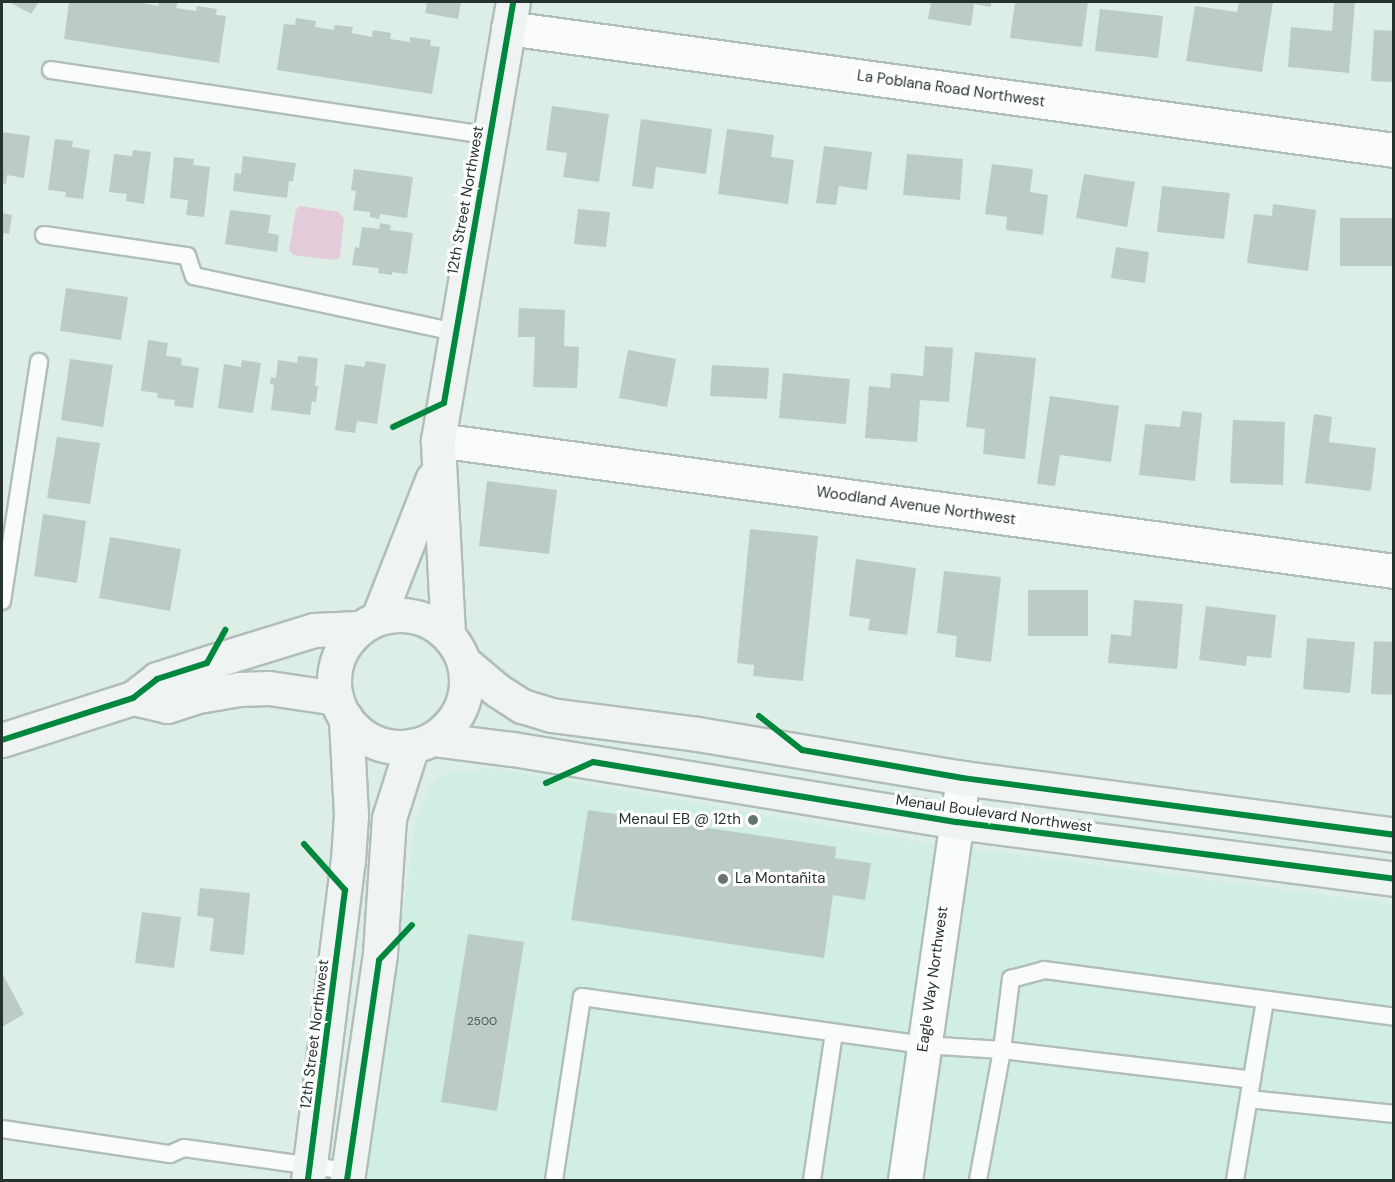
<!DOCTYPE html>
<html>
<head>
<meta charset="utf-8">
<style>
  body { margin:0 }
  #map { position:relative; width:1395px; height:1182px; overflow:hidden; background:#dceee6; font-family:"DM Sans",sans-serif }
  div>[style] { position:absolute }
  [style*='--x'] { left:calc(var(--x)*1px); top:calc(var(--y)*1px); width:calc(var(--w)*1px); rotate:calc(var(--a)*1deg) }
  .built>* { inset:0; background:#d0efe2 }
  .green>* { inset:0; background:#e4cbd9 }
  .building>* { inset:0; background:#bdcbc5 }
  .roads { filter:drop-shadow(2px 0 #b1beb8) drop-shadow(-2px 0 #b1beb8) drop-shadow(0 2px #b1beb8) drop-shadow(0 -2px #b1beb8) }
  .service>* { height:16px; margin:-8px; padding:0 8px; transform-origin:8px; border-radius:8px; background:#fafcfb }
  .minor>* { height:33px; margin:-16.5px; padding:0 16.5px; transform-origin:16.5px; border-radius:16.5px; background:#fafcfb }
  .tertiary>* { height:33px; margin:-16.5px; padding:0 16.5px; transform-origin:16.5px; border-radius:16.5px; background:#fafcfb }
  .secondary>* { height:33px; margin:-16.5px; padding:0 16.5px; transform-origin:16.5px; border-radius:16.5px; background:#eff4f2 }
  .secondary>.ring { margin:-16.5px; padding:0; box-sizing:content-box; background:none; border:33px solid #eff4f2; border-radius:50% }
  .cycleway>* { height:6px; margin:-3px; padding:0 3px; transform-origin:3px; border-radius:3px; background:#00873e }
  .dots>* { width:16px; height:16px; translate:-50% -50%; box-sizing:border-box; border:3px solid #fff; border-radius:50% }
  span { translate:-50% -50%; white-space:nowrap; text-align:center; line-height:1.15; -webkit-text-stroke:6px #fff; paint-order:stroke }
  .number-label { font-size:12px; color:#4c5853 }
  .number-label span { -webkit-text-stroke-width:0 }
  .street-label { font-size:15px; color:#26322d }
  .poi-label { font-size:15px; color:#26322d }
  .right { translate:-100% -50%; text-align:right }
  .left { translate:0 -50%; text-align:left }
  .frame { position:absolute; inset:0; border:3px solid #26322d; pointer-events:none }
</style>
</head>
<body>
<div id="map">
  <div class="built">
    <div style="clip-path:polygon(492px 768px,920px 842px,1393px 904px,1393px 1180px,365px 1180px,416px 820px,430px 786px,447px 774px)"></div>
  </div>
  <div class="green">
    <div style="clip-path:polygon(300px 206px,339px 212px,344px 219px,340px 257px,336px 260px,293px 255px,289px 250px,296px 210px)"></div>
  </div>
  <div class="building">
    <div style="clip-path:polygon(9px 2px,39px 2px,31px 14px)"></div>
    <div style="clip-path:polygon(69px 2px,139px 2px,158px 6px,159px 2px,178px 2px,176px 8px,196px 11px,197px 6px,217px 9px,216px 15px,226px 16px,219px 63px,64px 39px)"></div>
    <div style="clip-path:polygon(427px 2px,461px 2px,458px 19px,425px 13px)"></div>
    <div style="clip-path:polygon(931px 2px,991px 2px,991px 7px,974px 4px,971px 26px,928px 19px)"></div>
    <div style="clip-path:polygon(1015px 2px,1088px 2px,1082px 47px,1010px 38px)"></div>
    <div style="clip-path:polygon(1239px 2px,1273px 2px,1262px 72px,1186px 61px,1195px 6px,1237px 12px)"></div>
    <div style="clip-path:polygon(1334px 2px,1355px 2px,1349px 73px,1288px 67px,1291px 27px,1332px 31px)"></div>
    <div style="clip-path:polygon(1100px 9px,1163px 16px,1158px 58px,1095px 51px)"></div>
    <div style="clip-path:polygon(296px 18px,316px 21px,315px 27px,334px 30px,335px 25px,353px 27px,352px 33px,372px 37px,373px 30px,391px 33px,390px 39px,410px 42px,410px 37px,431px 40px,430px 46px,440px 47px,432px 94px,277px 70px,284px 24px,295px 25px)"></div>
    <div style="clip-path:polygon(1374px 30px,1394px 31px,1394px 82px,1371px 81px)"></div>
    <div style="clip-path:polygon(552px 106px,609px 114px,599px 182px,563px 177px,567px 153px,546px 150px)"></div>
    <div style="clip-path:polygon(641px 119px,712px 129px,706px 174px,656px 167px,653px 189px,632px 186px)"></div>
    <div style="clip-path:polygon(727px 129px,774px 135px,771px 157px,794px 160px,788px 204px,718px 194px)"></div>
    <div style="clip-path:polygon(2px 132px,30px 136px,24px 178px,7px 175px,6px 184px,2px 183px)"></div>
    <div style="clip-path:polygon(55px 139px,73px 141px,72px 147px,90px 150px,83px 199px,65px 197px,66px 192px,48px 190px)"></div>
    <div style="clip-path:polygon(824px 146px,872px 152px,867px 190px,839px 186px,836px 205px,816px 203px)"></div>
    <div style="clip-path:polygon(133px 150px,151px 152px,144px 204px,126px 201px,127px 194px,109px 192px,114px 154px,132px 156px)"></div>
    <div style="clip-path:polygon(907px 154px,963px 159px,960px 200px,903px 195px)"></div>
    <div style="clip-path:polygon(243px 156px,296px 163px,293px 181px,289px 181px,287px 198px,233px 191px,235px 173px,241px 174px)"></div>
    <div style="clip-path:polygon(174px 157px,194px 159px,193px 165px,210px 167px,204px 217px,186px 215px,188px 200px,170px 198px)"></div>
    <div style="clip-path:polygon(992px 164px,1033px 169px,1030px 192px,1048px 195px,1043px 235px,1006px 230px,1007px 217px,985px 214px)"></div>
    <div style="clip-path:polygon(354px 169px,413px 177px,407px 218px,380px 214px,379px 219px,370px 217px,370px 212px,353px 210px,356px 191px,351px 190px)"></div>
    <div style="clip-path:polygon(1084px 174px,1135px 182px,1127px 227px,1076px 218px)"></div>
    <div style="clip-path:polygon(1162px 186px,1230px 193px,1224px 239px,1157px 232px)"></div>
    <div style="clip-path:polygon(1273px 204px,1316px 210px,1308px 271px,1247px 263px,1254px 214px,1272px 216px)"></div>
    <div style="clip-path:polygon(578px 209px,610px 212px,606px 247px,574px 244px)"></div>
    <div style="clip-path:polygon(230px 210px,271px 215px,268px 233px,279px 235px,277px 252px,225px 244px)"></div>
    <div style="clip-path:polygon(2px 213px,12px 215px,9px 234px,4px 233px,3px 238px)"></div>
    <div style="clip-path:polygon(1340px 218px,1394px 218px,1394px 266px,1340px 266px)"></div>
    <div style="clip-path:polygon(380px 223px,391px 225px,390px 230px,413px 233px,407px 274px,392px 272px,392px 275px,378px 273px,379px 268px,352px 265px,355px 247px,359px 248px,362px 227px,379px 229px)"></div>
    <div style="clip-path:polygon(1116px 247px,1149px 252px,1145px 283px,1111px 278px)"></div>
    <div style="clip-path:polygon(66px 288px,128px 297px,121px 340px,60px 331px)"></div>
    <div style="clip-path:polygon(519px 308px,565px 310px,564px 346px,579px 347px,577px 388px,533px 387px,535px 337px,518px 337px)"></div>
    <div style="clip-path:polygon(148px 340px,168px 343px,166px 356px,182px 358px,181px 365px,199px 368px,193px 408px,174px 406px,175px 400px,157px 398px,158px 393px,141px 391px)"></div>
    <div style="clip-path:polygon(925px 346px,953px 348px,949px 402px,920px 400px,917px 442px,865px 438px,869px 386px,890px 388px,891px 373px,923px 376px)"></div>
    <div style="clip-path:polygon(628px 350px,676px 359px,667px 407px,619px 398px)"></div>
    <div style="clip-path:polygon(975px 352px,1036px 358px,1025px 459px,983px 454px,985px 429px,966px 427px)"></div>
    <div style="clip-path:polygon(298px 356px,318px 358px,315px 386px,318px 386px,316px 402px,312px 401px,310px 415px,271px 410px,274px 385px,270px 384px,271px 377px,276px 378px,278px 360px,297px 363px)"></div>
    <div style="clip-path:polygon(70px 359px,113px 365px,103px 427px,61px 420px)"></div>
    <div style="clip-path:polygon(242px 360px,261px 363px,253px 413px,218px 408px,224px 364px,241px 367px)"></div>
    <div style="clip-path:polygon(366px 361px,386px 364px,377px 424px,357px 421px,355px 433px,335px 430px,345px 364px,364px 367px)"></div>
    <div style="clip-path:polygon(712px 365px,769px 368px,767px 399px,710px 396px)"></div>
    <div style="clip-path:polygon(783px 373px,850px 379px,846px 424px,779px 418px)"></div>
    <div style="clip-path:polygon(1050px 396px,1119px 406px,1111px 462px,1060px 455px,1055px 486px,1037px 484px)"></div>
    <div style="clip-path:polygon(1182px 411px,1202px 413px,1195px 481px,1139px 475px,1145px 424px,1180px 427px)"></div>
    <div style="clip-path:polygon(1314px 414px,1332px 417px,1329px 442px,1376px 448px,1371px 491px,1305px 483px)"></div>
    <div style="clip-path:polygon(1233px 420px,1285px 422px,1283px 485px,1230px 483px)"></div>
    <div style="clip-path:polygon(57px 437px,100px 443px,90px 504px,47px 498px)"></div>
    <div style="clip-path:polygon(487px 481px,557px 490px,549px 554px,479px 546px)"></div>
    <div style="clip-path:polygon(43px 514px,86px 521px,77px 583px,34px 576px)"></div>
    <div style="clip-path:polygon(750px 529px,818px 536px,803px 681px,753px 676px,754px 665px,737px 663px)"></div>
    <div style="clip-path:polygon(110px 537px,181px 549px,170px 611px,99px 598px)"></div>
    <div style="clip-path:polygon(856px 559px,916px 568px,907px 635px,868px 630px,870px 619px,849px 616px)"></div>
    <div style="clip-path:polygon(944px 571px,1001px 577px,991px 662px,955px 657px,957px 636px,937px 633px)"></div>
    <div style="clip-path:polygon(1028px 590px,1088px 590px,1088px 636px,1028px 636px)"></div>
    <div style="clip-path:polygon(1134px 600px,1183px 604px,1177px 669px,1108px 663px,1111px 634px,1131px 636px)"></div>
    <div style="clip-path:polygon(1206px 606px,1276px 615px,1271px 658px,1247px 656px,1246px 666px,1199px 660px)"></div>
    <div style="clip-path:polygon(1307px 638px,1355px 642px,1350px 693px,1303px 689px)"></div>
    <div style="clip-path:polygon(1374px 641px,1394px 642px,1394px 695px,1371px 694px)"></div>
    <div style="clip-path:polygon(588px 810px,836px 847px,835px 858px,871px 863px,865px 900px,833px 895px,824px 958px,571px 920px)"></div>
    <div style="clip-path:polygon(200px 888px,250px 893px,244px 955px,210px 951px,214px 918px,197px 916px)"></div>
    <div style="clip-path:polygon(142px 912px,181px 917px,174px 968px,135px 963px)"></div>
    <div style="clip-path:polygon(468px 934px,524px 942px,497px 1111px,441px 1102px)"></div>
    <div style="clip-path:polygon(2px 973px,24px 1014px,2px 1027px)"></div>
  </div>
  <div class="roads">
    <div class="service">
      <div style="--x:51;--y:70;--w:444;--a:8.5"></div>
      <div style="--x:44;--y:235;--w:145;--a:8.4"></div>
      <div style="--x:187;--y:256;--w:21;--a:71"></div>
      <div style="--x:194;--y:276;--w:268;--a:12.1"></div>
      <div style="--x:2;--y:601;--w:242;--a:-81.2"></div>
      <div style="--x:1249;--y:1099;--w:146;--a:5.9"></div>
      <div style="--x:2;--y:1129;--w:170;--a:8.5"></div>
      <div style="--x:170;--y:1154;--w:15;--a:-23"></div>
      <div style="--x:184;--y:1148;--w:166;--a:8"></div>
      <div style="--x:554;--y:1180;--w:185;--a:-81.3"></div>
      <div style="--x:582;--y:997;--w:345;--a:8"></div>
      <div style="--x:924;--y:1045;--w:78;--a:3.7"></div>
      <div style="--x:1002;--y:1050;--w:252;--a:6.8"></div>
      <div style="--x:812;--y:1180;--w:149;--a:-81.5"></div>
      <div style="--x:978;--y:1180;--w:132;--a:-79.5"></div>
      <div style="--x:1002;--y:1050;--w:72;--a:-82.8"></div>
      <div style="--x:1011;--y:979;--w:34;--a:-15"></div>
      <div style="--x:1044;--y:970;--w:353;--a:7.6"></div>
      <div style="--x:1235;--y:1180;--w:182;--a:-80.5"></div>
    </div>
    <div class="minor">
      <div style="--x:508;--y:28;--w:894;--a:7.84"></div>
      <div style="--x:438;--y:440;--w:965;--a:7.8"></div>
    </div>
    <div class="tertiary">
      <div style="--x:905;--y:1180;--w:406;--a:-81.8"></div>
    </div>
    <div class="secondary">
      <div class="ring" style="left:334px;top:615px;width:99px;height:99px"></div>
      <div style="--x:378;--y:618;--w:150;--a:-68.6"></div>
      <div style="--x:448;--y:634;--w:194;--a:-93"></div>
      <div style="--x:438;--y:440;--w:444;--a:-80.3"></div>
      <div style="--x:465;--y:663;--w:42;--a:40.2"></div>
      <div style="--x:497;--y:690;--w:30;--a:33"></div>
      <div style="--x:522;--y:706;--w:30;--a:17"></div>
      <div style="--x:551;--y:715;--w:147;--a:7.4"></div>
      <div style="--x:697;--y:734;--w:270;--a:9.4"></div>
      <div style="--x:963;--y:778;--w:435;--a:7.5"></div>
      <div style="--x:133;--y:698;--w:35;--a:13"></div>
      <div style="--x:167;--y:706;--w:33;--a:-18"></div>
      <div style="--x:198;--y:696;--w:42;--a:-9.7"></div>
      <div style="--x:239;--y:689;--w:30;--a:-2"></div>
      <div style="--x:269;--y:688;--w:68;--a:8.5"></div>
      <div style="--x:433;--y:739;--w:80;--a:7.2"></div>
      <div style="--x:512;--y:749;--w:451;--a:9.3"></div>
      <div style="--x:957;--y:822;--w:441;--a:7.4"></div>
      <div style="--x:2;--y:740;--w:138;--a:-17.8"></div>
      <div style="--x:133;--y:698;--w:31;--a:-38"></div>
      <div style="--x:157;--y:679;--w:52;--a:-17.7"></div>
      <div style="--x:207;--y:663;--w:112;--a:-17.1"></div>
      <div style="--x:314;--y:630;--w:45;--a:-2.5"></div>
      <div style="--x:308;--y:1180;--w:322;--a:-82.9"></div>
      <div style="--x:348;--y:860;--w:45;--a:-86.2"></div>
      <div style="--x:351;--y:815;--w:97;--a:-93"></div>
      <div style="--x:347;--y:1180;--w:229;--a:-81.7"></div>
      <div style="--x:380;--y:953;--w:135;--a:-86.2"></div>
      <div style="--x:389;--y:818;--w:76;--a:-72.3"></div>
    </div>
  </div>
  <div class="cycleway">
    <div style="--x:393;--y:427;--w:56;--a:-25.2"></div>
    <div style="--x:444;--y:403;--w:407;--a:-80.2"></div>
    <div style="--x:759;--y:716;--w:55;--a:38.3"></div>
    <div style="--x:802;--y:750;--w:163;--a:9.9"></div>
    <div style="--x:963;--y:778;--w:435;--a:7.5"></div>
    <div style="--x:2;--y:740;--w:138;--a:-17.8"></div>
    <div style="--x:133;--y:698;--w:31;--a:-38"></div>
    <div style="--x:157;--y:679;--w:52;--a:-17.7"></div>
    <div style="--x:207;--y:663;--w:38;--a:-61"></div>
    <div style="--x:546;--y:783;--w:51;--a:-24.1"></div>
    <div style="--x:593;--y:762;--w:369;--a:9.4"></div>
    <div style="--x:957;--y:822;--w:441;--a:7.4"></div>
    <div style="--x:304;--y:844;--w:62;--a:48.3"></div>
    <div style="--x:345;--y:890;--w:292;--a:97.3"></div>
    <div style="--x:347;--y:1180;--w:222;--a:-81.7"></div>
    <div style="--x:379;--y:960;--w:48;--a:-46.7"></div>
  </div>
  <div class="dots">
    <div style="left:753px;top:820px;background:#66746e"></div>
    <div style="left:723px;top:879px;background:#66746e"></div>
  </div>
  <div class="number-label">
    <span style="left:482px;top:1022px">2500</span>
  </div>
  <div class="street-label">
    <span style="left:951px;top:89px;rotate:8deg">La Poblana Road Northwest</span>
    <span style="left:466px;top:200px;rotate:-80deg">12th Street Northwest</span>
    <span style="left:916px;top:506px;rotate:8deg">Woodland Avenue Northwest</span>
    <span style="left:994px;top:814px;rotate:8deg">Menaul Boulevard Northwest</span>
    <span style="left:933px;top:979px;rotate:-82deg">Eagle Way Northwest</span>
    <span style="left:315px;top:1034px;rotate:-83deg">12th Street Northwest</span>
  </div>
  <div class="poi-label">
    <span class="right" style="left:741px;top:820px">Menaul EB @ 12th</span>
    <span class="left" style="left:735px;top:879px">La Montañita</span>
  </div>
  <div class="frame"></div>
</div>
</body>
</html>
